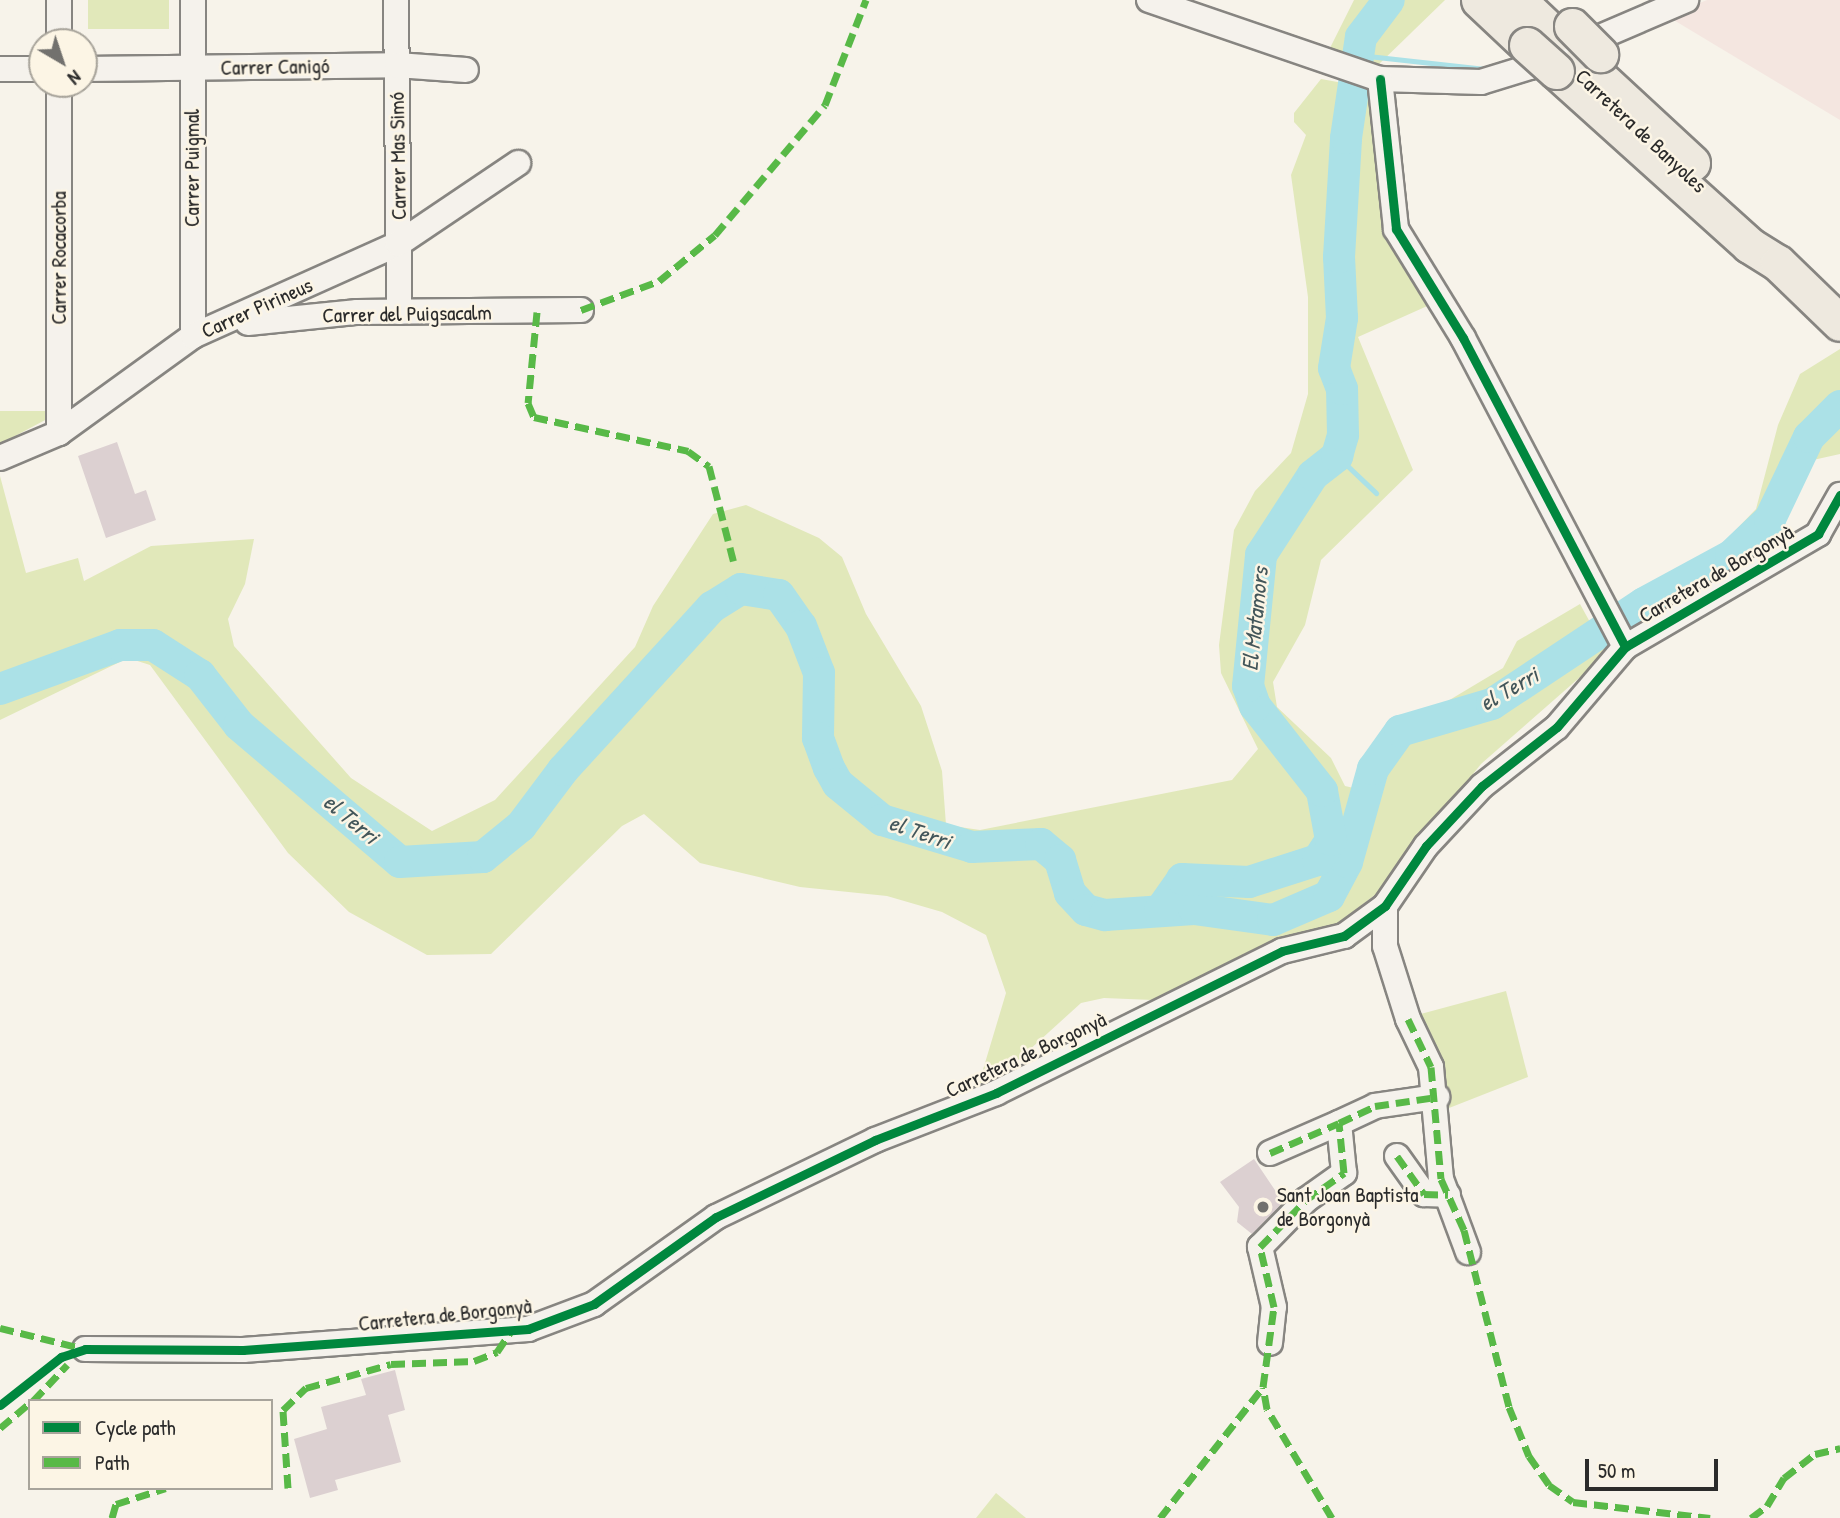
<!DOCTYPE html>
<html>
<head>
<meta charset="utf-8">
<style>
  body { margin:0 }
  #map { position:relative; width:1840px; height:1518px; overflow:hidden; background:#f7f3ea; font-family:"Patrick Hand",sans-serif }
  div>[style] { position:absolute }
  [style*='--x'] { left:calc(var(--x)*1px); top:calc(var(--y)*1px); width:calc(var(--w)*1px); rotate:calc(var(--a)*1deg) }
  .built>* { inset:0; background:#f4e6e0 }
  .green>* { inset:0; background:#e1e8ba }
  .stream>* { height:5px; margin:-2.5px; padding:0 2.5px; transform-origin:2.5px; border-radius:2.5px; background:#abe1e7 }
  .river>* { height:32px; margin:-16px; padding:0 16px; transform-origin:16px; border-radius:16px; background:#abe1e7 }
  .building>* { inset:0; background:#dcd0d1 }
  .roads { filter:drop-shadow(2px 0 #878581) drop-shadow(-2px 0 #878581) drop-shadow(0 2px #878581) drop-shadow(0 -2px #878581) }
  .minor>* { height:24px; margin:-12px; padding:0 12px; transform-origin:12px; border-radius:12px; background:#f5f2ec }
  .highway>* { height:35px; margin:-17.5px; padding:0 17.5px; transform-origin:17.5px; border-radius:17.5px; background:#eee9df }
  .bridges { filter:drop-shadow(2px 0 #878581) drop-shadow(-2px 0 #878581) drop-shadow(0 2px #878581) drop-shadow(0 -2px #878581) }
  .highway-bridge>* { height:35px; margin:-17.5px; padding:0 17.5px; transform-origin:17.5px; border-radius:17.5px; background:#eee9df }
  .quiet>* { height:7px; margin-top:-3.5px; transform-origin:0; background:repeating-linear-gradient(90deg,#58b947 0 14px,transparent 0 21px) }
  .cycleway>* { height:9px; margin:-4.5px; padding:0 4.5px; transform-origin:4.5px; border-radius:4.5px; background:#00873e }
  .dots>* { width:19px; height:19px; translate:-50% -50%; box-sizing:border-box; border:4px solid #fcf5e5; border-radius:50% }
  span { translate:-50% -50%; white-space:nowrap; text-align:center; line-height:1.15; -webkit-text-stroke:5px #fcf5e5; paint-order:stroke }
  .street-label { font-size:21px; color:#2b2b2b }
  .poi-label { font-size:21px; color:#2b2b2b }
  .left { translate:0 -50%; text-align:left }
  .water-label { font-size:23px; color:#43565a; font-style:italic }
  .legend { position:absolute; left:28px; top:1399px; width:245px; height:91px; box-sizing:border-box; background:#fcf5e5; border:2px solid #a8a49b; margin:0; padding:9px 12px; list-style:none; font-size:21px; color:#2b2b2b }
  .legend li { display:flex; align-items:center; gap:14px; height:35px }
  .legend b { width:35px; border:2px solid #a8a49b }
  .north { position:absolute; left:28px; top:28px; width:70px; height:70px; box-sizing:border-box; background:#fcf5e5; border:2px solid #a8a49b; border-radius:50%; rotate:141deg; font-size:19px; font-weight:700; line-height:28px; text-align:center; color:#2b2b2b }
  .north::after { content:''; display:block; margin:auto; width:24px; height:32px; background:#72716e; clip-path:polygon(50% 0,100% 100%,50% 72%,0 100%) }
  .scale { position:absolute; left:1585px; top:1459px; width:133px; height:32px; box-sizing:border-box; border:4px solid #2b2b2b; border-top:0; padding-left:9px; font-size:21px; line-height:24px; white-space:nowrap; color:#2b2b2b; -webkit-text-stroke:5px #fcf5e5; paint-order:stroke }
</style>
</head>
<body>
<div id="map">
  <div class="built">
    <div style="clip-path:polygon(1707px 0,1840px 0,1840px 120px,1667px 16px)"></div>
  </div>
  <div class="green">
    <div style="clip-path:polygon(88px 0,169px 0,169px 29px,88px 29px)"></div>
    <div style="clip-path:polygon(1354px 0,1445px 0,1377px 66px,1327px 54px)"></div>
    <div style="clip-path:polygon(1321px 79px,1354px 85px,1374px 102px,1383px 209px,1434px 303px,1358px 337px,1413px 470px,1321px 560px,1305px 625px,1273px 682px,1277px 707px,1331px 758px,1345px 786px,1358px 789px,1401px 729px,1503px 668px,1517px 641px,1580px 604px,1591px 624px,1701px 566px,1756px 509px,1778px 425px,1800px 374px,1840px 349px,1840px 454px,1813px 460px,1765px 555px,1628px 635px,1481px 764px,1380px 891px,1332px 928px,1242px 955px,1153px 1000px,1104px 998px,1081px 1003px,995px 1081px,979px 1083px,1006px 993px,986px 935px,942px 912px,887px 896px,800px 887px,700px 863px,644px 814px,622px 826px,491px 954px,427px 955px,349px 912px,288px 853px,150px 665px,128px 658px,0 720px,0 476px,26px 573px,78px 558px,84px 581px,151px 546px,254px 539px,245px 584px,228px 619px,234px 646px,351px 778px,432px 831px,495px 800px,635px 647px,653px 606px,713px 514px,746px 505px,819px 538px,842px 557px,866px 614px,921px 706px,942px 771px,946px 825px,980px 830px,1232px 780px,1258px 749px,1221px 673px,1219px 645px,1234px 530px,1255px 491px,1291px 453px,1308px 394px,1308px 297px,1291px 175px,1306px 135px,1294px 122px,1294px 113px)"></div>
    <div style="clip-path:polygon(0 411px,49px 411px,49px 418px,0 444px)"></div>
    <div style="clip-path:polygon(1506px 991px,1528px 1077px,1444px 1110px,1417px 1015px)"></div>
    <div style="clip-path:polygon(996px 1493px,1026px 1518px,976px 1518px)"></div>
  </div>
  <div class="stream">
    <div style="--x:1359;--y:55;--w:127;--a:6.3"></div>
    <div style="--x:1337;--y:456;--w:54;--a:43.5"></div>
    <div style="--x:1521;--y:684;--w:11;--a:22"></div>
  </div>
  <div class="river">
    <div style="--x:0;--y:689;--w:128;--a:-20.1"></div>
    <div style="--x:120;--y:645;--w:33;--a:0"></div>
    <div style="--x:153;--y:645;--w:56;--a:32.6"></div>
    <div style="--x:200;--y:675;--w:63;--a:52"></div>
    <div style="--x:239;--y:725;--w:211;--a:40.4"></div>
    <div style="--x:400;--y:862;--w:83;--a:-3.4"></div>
    <div style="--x:483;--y:857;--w:49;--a:-39.2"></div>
    <div style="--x:521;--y:826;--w:70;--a:-53.1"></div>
    <div style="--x:563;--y:770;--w:221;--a:-47.6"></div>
    <div style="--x:712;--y:607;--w:34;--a:-32"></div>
    <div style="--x:741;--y:589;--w:38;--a:9"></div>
    <div style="--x:779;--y:595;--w:38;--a:55"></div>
    <div style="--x:801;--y:626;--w:50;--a:69"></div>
    <div style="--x:819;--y:673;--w:65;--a:90.9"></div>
    <div style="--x:818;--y:738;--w:32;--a:70"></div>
    <div style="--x:829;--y:768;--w:18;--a:61"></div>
    <div style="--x:838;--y:784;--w:57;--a:39.3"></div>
    <div style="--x:882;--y:820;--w:94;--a:16.7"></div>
    <div style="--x:972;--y:847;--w:69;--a:-2.5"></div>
    <div style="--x:1041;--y:844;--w:25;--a:40"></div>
    <div style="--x:1060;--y:860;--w:34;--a:73"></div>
    <div style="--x:1070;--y:893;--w:23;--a:47"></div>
    <div style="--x:1086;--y:910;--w:20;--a:15"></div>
    <div style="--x:1105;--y:915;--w:89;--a:-3.9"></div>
    <div style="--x:1194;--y:909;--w:80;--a:7.9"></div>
    <div style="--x:1273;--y:920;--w:61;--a:-23.2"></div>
    <div style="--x:1329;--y:896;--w:38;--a:-62"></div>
    <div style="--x:1347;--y:862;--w:97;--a:-74.4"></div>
    <div style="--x:1373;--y:769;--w:47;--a:-54.6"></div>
    <div style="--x:1400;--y:731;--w:96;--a:-16.4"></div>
    <div style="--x:1492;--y:704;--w:182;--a:-33.6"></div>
    <div style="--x:1644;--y:603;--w:99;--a:-28.4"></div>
    <div style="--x:1731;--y:556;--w:54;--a:-43.5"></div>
    <div style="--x:1770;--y:519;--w:91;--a:-64.6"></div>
    <div style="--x:1809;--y:437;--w:44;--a:-45"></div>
    <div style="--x:1160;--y:911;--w:39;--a:-55"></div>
    <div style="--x:1182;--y:879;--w:67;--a:2.6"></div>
    <div style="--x:1249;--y:882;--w:72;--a:-17.7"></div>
    <div style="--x:1318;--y:860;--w:24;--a:-57"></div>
    <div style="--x:1331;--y:840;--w:50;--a:-100.4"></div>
    <div style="--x:1322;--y:791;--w:108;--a:-128.2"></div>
    <div style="--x:1255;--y:706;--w:21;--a:-109"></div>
    <div style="--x:1248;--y:686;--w:132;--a:-84.3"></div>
    <div style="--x:1261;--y:555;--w:95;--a:-57"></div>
    <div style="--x:1313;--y:475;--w:31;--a:-38"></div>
    <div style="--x:1337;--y:456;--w:22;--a:-74"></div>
    <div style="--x:1343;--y:435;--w:46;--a:-91.2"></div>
    <div style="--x:1342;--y:389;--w:22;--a:-111"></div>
    <div style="--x:1334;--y:368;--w:51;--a:-80.9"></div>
    <div style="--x:1342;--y:318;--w:61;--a:-92.8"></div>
    <div style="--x:1339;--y:257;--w:119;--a:-86.6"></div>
    <div style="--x:1346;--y:138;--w:102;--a:-81.6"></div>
    <div style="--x:1361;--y:37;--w:46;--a:-52.9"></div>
  </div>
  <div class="building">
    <div style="clip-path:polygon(117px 442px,135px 494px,146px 490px,156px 520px,106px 538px,78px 456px)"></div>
    <div style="clip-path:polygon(1254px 1159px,1283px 1202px,1252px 1234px,1237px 1222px,1239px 1207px,1220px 1182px)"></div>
    <div style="clip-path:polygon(395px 1370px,405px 1410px,388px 1415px,401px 1462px,335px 1480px,338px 1490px,310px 1498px,294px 1439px,327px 1429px,321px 1407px,366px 1395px,361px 1379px)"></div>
  </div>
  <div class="roads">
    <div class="minor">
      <div style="--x:59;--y:0;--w:42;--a:90"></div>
      <div style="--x:396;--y:0;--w:312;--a:89.4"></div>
      <div style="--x:1149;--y:0;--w:244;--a:18.9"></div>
      <div style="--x:1380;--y:79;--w:101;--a:1.7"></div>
      <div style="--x:1481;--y:82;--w:51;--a:-17"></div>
      <div style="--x:1530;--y:67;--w:170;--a:-23.2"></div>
      <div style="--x:0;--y:69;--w:42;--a:0"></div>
      <div style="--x:84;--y:69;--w:313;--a:-0.7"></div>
      <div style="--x:397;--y:65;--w:69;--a:4.1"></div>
      <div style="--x:1380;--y:79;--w:151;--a:83.9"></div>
      <div style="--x:1396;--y:229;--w:128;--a:58.4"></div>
      <div style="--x:1463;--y:338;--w:349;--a:62.3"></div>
      <div style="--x:248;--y:323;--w:110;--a:-5.8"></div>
      <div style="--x:357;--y:312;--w:224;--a:-0.5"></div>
      <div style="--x:193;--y:336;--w:336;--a:-90"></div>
      <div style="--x:59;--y:433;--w:349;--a:-90"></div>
      <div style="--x:0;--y:458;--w:64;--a:-23"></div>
      <div style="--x:59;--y:433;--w:165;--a:-35.9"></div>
      <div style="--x:193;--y:336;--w:225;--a:-24.2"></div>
      <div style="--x:398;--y:244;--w:145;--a:-34"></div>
      <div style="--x:1385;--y:906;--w:40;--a:90"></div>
      <div style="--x:1385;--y:946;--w:77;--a:72.5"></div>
      <div style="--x:1408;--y:1019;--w:53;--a:64.4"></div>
      <div style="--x:1431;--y:1067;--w:112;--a:84.9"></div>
      <div style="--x:1441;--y:1179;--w:78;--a:69.7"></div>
      <div style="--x:1270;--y:1153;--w:75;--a:-23.5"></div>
      <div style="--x:1397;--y:1156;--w:47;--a:54.6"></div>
      <div style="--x:1424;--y:1194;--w:24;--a:2"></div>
      <div style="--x:1270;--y:1343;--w:36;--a:-84"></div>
      <div style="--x:1274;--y:1307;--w:62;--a:-103.1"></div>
      <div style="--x:1260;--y:1247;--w:66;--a:-45.6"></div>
      <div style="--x:1306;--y:1200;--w:47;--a:-35.4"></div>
      <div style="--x:1344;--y:1173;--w:50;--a:-95.7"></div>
      <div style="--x:1339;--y:1123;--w:40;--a:-25"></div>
      <div style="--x:1375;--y:1106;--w:63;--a:-8.3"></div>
      <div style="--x:85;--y:1349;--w:158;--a:0.4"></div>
      <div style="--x:243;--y:1350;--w:286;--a:-4.2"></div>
      <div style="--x:528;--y:1329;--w:71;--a:-20.7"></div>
      <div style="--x:594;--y:1304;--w:150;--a:-35.5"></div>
      <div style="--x:716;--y:1217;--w:177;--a:-25.8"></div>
      <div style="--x:875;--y:1140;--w:130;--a:-21.2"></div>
      <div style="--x:996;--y:1093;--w:319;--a:-26.4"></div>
      <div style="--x:1282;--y:951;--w:64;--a:-13.6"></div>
      <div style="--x:1344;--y:936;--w:51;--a:-36.2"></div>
      <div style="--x:1385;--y:906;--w:73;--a:-55.7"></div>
      <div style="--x:1426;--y:846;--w:82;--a:-47"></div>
      <div style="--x:1482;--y:786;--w:95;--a:-38.2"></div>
      <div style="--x:1557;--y:727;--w:105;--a:-49.6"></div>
      <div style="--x:1625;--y:647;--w:224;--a:-30.3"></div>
      <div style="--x:1818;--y:534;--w:45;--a:-60.6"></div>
    </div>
    <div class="highway">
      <div style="--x:1479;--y:0;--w:66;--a:43.2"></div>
      <div style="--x:1518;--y:0;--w:50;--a:43.4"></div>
      <div style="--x:1582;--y:61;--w:150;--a:42.8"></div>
      <div style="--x:1556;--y:71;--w:260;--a:42"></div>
      <div style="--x:1749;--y:245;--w:34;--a:32"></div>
      <div style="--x:1778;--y:263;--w:86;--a:44.1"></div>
    </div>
  </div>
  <div class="bridges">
    <div class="highway-bridge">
      <div style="--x:1572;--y:26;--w:40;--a:45"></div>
      <div style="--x:1527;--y:45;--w:39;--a:42"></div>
    </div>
  </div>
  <div class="quiet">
    <div style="--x:581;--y:310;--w:83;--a:-20.4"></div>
    <div style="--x:659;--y:281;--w:72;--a:-39.4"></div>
    <div style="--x:715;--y:235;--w:170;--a:-49.8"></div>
    <div style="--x:825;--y:105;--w:113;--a:-68.7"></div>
    <div style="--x:537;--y:312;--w:91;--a:95.6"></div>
    <div style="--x:528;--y:403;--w:15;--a:67"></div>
    <div style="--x:534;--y:417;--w:158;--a:12.4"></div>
    <div style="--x:688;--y:451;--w:26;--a:36"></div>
    <div style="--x:709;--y:466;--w:104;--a:75.6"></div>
    <div style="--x:1408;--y:1019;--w:53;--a:64.4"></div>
    <div style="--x:1431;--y:1067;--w:112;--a:84.9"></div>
    <div style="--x:1441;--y:1179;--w:56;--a:65.7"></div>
    <div style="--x:1464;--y:1230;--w:183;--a:75.7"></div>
    <div style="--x:1509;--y:1407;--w:53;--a:67.8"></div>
    <div style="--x:1529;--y:1456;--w:35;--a:55"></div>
    <div style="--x:1549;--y:1485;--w:29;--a:35"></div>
    <div style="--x:1573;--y:1502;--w:138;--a:6.7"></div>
    <div style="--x:1270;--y:1153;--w:75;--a:-23.5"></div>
    <div style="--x:1397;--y:1156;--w:47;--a:54.6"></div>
    <div style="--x:1424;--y:1194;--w:24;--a:2"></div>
    <div style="--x:0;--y:1328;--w:83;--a:13.9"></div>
    <div style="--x:33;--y:1401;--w:50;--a:-46.6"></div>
    <div style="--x:0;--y:1428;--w:39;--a:-40"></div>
    <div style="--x:288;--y:1488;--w:78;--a:-93.7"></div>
    <div style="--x:283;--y:1410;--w:32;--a:-44"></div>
    <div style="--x:306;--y:1388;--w:88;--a:-15.8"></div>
    <div style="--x:391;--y:1364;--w:83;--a:-2.1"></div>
    <div style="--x:474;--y:1361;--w:25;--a:-21"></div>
    <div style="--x:497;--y:1352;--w:25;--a:-56"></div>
    <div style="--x:112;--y:1518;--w:15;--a:-74"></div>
    <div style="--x:116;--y:1504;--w:52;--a:-17.7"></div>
    <div style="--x:1160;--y:1518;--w:167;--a:-51.8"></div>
    <div style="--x:1332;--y:1518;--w:127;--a:-120.8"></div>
    <div style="--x:1267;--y:1409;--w:22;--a:-100"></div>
    <div style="--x:1263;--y:1387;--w:81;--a:-82.2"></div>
    <div style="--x:1274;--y:1307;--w:62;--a:-103.1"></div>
    <div style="--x:1260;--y:1247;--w:66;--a:-45.6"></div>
    <div style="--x:1306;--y:1200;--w:47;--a:-35.4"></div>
    <div style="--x:1344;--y:1173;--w:50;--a:-95.7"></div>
    <div style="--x:1339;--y:1123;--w:40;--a:-25"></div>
    <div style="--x:1375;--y:1106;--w:63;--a:-8.3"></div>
    <div style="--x:1751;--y:1518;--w:20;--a:-37"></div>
    <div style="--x:1767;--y:1506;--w:33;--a:-59"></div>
    <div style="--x:1784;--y:1478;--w:39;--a:-38"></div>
    <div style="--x:1815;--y:1454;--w:26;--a:-13"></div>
  </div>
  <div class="cycleway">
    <div style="--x:1380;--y:79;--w:151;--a:83.9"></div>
    <div style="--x:1396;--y:229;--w:128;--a:58.4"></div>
    <div style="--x:1463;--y:338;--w:349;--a:62.3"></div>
    <div style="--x:0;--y:1405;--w:78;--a:-38.2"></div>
    <div style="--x:61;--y:1357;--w:25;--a:-18"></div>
    <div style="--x:85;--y:1349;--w:158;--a:0.4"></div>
    <div style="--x:243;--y:1350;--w:286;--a:-4.2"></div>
    <div style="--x:528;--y:1329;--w:71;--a:-20.7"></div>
    <div style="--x:594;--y:1304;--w:150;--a:-35.5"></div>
    <div style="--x:716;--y:1217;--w:177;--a:-25.8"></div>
    <div style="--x:875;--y:1140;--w:130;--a:-21.2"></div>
    <div style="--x:996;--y:1093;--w:319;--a:-26.4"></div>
    <div style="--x:1282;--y:951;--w:64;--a:-13.6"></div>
    <div style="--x:1344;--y:936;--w:51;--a:-36.2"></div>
    <div style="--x:1385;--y:906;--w:73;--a:-55.7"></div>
    <div style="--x:1426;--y:846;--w:82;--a:-47"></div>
    <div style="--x:1482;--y:786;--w:95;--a:-38.2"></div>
    <div style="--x:1557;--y:727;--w:105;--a:-49.6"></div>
    <div style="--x:1625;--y:647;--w:224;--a:-30.3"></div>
    <div style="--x:1818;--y:534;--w:45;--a:-60.6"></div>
  </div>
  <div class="dots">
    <div style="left:1263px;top:1207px;background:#72716e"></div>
  </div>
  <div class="street-label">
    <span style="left:275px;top:67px;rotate:-1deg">Carrer Canigó</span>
    <span style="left:1641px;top:131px;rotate:43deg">Carretera de Banyoles</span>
    <span style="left:398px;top:156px;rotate:-91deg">Carrer Mas Simó</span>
    <span style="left:192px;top:168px;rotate:-90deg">Carrer Puigmal</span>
    <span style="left:59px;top:258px;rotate:-90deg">Carrer Rocacorba</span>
    <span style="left:257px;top:308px;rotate:-24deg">Carrer Pirineus</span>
    <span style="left:407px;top:314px;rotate:-1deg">Carrer del Puigsacalm</span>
    <span style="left:1716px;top:574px;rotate:-30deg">Carretera de Borgonyà</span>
    <span style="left:1026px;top:1055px;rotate:-25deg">Carretera de Borgonyà</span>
    <span style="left:445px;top:1315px;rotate:-6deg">Carretera de Borgonyà</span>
  </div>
  <div class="poi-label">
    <span class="left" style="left:1277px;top:1207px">Sant Joan Baptista<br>de Borgonyà</span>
  </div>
  <div class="water-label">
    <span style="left:1255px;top:619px;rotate:-84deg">El Matamors</span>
    <span style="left:1509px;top:689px;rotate:-30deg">el Terri</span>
    <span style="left:351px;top:819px;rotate:40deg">el Terri</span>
    <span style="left:920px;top:832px;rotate:19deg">el Terri</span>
  </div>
  <ul class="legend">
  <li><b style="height:9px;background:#00873e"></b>Cycle path</li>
  <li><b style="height:9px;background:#58b947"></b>Path</li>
  </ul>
  <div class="north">N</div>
  <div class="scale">50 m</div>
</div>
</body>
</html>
